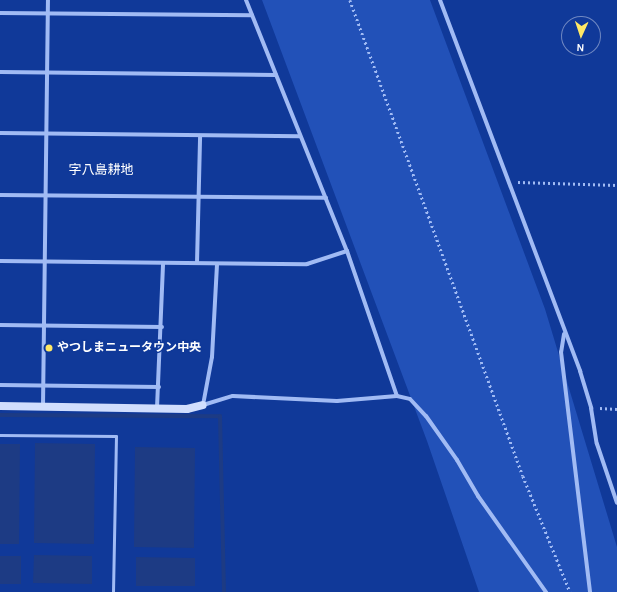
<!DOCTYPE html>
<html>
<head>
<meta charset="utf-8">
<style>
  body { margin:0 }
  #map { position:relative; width:617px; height:592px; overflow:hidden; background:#103999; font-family:Karla,"Noto Sans JP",sans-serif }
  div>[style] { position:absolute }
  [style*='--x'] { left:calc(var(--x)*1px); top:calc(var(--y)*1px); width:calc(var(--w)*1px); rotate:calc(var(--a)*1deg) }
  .green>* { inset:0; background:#2251b8 }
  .water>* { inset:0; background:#1d3b84 }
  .stream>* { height:4px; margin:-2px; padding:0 2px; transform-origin:2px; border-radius:2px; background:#1d3b84 }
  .path>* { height:2.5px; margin-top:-1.25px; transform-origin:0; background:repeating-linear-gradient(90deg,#a1bbf4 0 2px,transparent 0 5px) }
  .lane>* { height:3px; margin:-1.5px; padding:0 1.5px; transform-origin:1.5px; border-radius:1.5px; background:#a1bbf4 }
  .street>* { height:4px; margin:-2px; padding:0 2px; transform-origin:2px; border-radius:2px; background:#a1bbf4 }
  .secondary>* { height:8px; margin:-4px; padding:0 4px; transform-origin:4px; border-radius:4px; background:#d1defd }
  .dots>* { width:11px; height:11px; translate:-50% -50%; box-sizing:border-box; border:2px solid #103999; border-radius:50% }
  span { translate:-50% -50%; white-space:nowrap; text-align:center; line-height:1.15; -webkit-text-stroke:3px #103999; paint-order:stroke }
  .poi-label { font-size:12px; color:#fff; font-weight:700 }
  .left { translate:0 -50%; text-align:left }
  .neighbourhood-label { font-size:13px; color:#fff }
  .north { position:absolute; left:561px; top:16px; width:40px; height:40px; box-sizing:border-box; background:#103999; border:1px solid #7088c2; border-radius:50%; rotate:183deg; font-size:11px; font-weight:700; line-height:16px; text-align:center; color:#fff }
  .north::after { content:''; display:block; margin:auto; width:14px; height:18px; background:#ffe865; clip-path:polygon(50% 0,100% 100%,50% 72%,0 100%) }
</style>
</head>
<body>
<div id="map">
  <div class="green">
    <div style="clip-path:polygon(262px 0,430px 0,545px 309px,617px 547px,617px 592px,479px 592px,427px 441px)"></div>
  </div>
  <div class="water">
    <div style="clip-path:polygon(35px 443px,95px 444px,94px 544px,34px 543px)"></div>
    <div style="clip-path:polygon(0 444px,20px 444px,19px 544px,0 544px)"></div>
    <div style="clip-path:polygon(135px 447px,195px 448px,194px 548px,134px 547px)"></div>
    <div style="clip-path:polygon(34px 555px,92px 556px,92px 584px,33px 583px)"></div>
    <div style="clip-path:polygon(0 556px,21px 556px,21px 584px,0 584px)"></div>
    <div style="clip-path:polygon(136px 557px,195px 558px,195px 586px,136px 586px)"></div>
  </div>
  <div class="stream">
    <div style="--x:0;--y:415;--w:220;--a:0.3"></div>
    <div style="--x:220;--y:416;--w:176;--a:88.7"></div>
  </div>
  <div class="path">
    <div style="--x:350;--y:0;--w:506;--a:70.03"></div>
    <div style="--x:523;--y:476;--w:125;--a:67.9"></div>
    <div style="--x:518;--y:182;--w:99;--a:1.7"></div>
    <div style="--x:600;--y:408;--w:17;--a:3"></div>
  </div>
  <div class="lane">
    <div style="--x:0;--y:435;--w:116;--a:0.5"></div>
    <div style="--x:116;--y:436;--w:156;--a:91.1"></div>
  </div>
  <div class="street">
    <div style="--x:246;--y:0;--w:271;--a:68.1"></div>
    <div style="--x:347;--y:251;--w:153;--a:71"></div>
    <div style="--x:440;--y:0;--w:397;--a:69.3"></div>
    <div style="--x:580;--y:371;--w:39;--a:73"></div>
    <div style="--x:591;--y:408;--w:36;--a:81"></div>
    <div style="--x:597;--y:444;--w:62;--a:71.3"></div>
    <div style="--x:0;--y:13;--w:252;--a:0.5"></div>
    <div style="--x:0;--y:72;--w:276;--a:0.6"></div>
    <div style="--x:0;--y:133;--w:300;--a:0.6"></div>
    <div style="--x:0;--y:195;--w:326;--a:0.5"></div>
    <div style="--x:0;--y:261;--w:307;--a:0.6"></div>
    <div style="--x:307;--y:264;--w:42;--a:-18"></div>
    <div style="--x:197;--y:263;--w:127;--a:-88.6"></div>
    <div style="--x:0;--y:325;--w:162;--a:0.7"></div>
    <div style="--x:564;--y:334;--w:18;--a:99"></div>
    <div style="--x:561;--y:352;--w:242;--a:83.1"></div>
    <div style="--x:0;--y:385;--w:159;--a:0.7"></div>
    <div style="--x:203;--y:405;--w:31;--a:-17"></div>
    <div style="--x:233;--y:396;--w:104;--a:2.8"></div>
    <div style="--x:337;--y:401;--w:60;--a:-4.8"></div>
    <div style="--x:397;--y:396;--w:13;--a:13"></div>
    <div style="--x:410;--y:399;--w:23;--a:47"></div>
    <div style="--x:426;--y:416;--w:54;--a:54.8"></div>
    <div style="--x:457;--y:460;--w:42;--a:59.7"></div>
    <div style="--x:478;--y:496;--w:118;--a:54.7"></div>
    <div style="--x:203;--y:405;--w:49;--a:-79.4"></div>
    <div style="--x:212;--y:357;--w:93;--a:-86.9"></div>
    <div style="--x:43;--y:406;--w:406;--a:-89.3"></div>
    <div style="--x:157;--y:408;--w:145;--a:-87.6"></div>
  </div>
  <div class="secondary">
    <div style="--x:0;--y:406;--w:187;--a:0.9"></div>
    <div style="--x:187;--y:409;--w:16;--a:-14"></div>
  </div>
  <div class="dots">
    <div style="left:49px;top:348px;background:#ffe865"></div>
  </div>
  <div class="poi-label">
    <span class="left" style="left:57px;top:348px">やつしまニュータウン中央</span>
  </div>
  <div class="neighbourhood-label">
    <span style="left:101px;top:170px">字八島耕地</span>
  </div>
  <div class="north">N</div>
</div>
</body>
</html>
